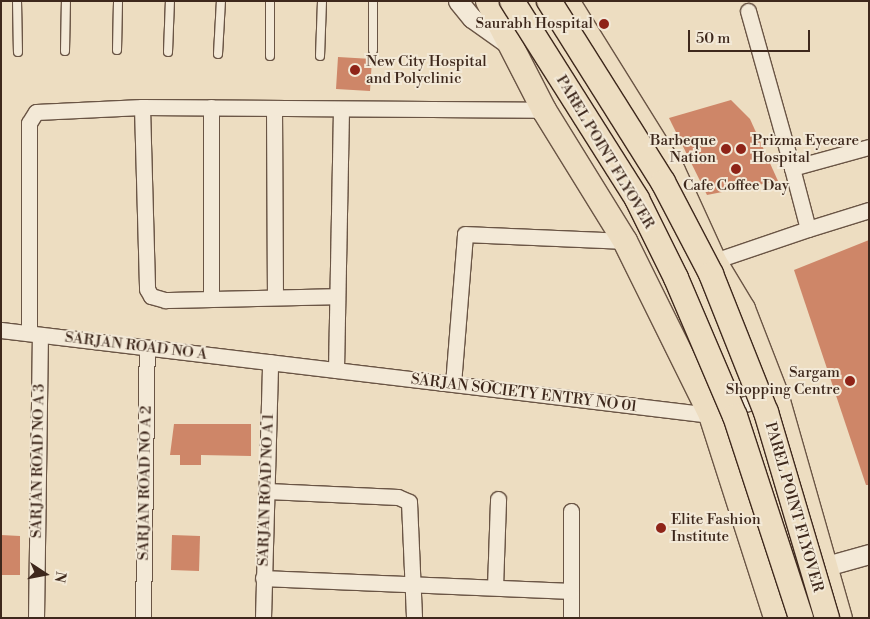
<!DOCTYPE html>
<html>
<head>
<meta charset="utf-8">
<style>
  body { margin:0 }
  #map { position:relative; width:870px; height:619px; overflow:hidden; background:#edddc1; font-family:"Libre Bodoni",serif }
  div>[style] { position:absolute }
  [style*='--x'] { left:calc(var(--x)*1px); top:calc(var(--y)*1px); width:calc(var(--w)*1px); rotate:calc(var(--a)*1deg) }
  .building>* { inset:0; background:#ce8668 }
  .roads { filter:drop-shadow(1px 0 #6a5545) drop-shadow(-1px 0 #6a5545) drop-shadow(0 1px #6a5545) drop-shadow(0 -1px #6a5545) }
  .service>* { height:8px; margin:-4px; padding:0 4px; transform-origin:4px; border-radius:4px; background:#f3e9d7 }
  .minor>* { height:15px; margin:-7.5px; padding:0 7.5px; transform-origin:7.5px; border-radius:7.5px; background:#f3e9d7 }
  .tertiary>* { height:19px; margin:-9.5px; padding:0 9.5px; transform-origin:9.5px; border-radius:9.5px; background:#f3e9d7 }
  .primary>* { height:24px; margin:-12px; padding:0 12px; transform-origin:12px; border-radius:12px; background:#edddc1 }
  .bridges { filter:drop-shadow(1px 0 #3e281c) drop-shadow(-1px 0 #3e281c) drop-shadow(0 1px #3e281c) drop-shadow(0 -1px #3e281c) }
  .primary-bridge>* { height:24px; margin:-12px; padding:0 12px; transform-origin:12px; border-radius:12px; background:#edddc1 }
  .dots>* { width:14px; height:14px; translate:-50% -50%; box-sizing:border-box; border:2px solid #f3e9d7; border-radius:50% }
  span { translate:-50% -50%; white-space:nowrap; text-align:center; line-height:1.15; -webkit-text-stroke:4px #f3e9d7; paint-order:stroke }
  .poi-label { font-size:15px; color:#3e281c }
  .right { translate:-100% -50%; text-align:right }
  .left { translate:0 -50%; text-align:left }
  .street-label { font-size:15px; color:#3e281c }
  .frame { position:absolute; inset:0; border:2px solid #3e281c; pointer-events:none }
  .north { position:absolute; left:20px; top:549px; width:50px; height:50px; -webkit-text-stroke:4px #f3e9d7; paint-order:stroke; rotate:101deg; font-size:14px; font-weight:700; line-height:20px; text-align:center; color:#3e281c }
  .north::after { content:''; display:block; margin:auto; width:18px; height:22px; background:#3e281c; clip-path:polygon(50% 0,100% 100%,50% 72%,0 100%) }
  .scale { position:absolute; left:688px; top:30px; width:122px; height:22px; box-sizing:border-box; border:2px solid #3e281c; border-top:0; padding-left:6px; font-size:15px; line-height:18px; white-space:nowrap; color:#3e281c; -webkit-text-stroke:4px #f3e9d7; paint-order:stroke }
</style>
</head>
<body>
<div id="map">
  <div class="building">
    <div style="clip-path:polygon(338px 57px,372px 59px,370px 91px,336px 89px)"></div>
    <div style="clip-path:polygon(731px 100px,750px 119px,778px 181px,707px 195px,669px 118px)"></div>
    <div style="clip-path:polygon(869px 240px,869px 485px,866px 485px,794px 270px)"></div>
    <div style="clip-path:polygon(174px 424px,251px 424px,251px 456px,201px 455px,201px 465px,180px 465px,180px 455px,170px 455px)"></div>
    <div style="clip-path:polygon(1px 535px,20px 536px,20px 575px,1px 575px)"></div>
    <div style="clip-path:polygon(172px 535px,200px 536px,199px 571px,171px 570px)"></div>
  </div>
  <div class="roads">
    <div class="service">
      <div style="--x:17;--y:1;--w:51;--a:88.9"></div>
      <div style="--x:373;--y:1;--w:49;--a:90"></div>
      <div style="--x:117;--y:50;--w:49;--a:-88.8"></div>
      <div style="--x:65;--y:51;--w:50;--a:-88.9"></div>
      <div style="--x:168;--y:52;--w:51;--a:-87.8"></div>
      <div style="--x:218;--y:54;--w:53;--a:-86.8"></div>
      <div style="--x:270;--y:56;--w:55;--a:-90"></div>
      <div style="--x:320;--y:56;--w:55;--a:-87.9"></div>
    </div>
    <div class="minor">
      <div style="--x:748;--y:11;--w:163;--a:74.3"></div>
      <div style="--x:142;--y:107;--w:182;--a:88.4"></div>
      <div style="--x:147;--y:289;--w:8;--a:60"></div>
      <div style="--x:151;--y:296;--w:15;--a:16"></div>
      <div style="--x:165;--y:300;--w:172;--a:-1.3"></div>
      <div style="--x:211;--y:107;--w:192;--a:90"></div>
      <div style="--x:274;--y:108;--w:189;--a:89.7"></div>
      <div style="--x:808;--y:229;--w:64;--a:-17.3"></div>
      <div style="--x:714;--y:261;--w:99;--a:-18.8"></div>
      <div style="--x:808;--y:229;--w:63;--a:-104.7"></div>
      <div style="--x:792;--y:168;--w:80;--a:-15.3"></div>
      <div style="--x:1;--y:330;--w:715;--a:6.83"></div>
      <div style="--x:711;--y:415;--w:59;--a:-17.8"></div>
      <div style="--x:29;--y:333;--w:210;--a:-90"></div>
      <div style="--x:29;--y:123;--w:13;--a:-58"></div>
      <div style="--x:36;--y:112;--w:106;--a:-2.7"></div>
      <div style="--x:142;--y:107;--w:402;--a:0.4"></div>
      <div style="--x:336;--y:370;--w:261;--a:-88.9"></div>
      <div style="--x:453;--y:384;--w:150;--a:-85.4"></div>
      <div style="--x:465;--y:234;--w:160;--a:2.5"></div>
      <div style="--x:267;--y:491;--w:131;--a:2.6"></div>
      <div style="--x:398;--y:497;--w:12;--a:24"></div>
      <div style="--x:409;--y:502;--w:116;--a:87.5"></div>
      <div style="--x:571;--y:511;--w:107;--a:90"></div>
      <div style="--x:263;--y:578;--w:308;--a:2.4"></div>
      <div style="--x:495;--y:587;--w:88;--a:-88"></div>
      <div style="--x:36;--y:618;--w:283;--a:-89.2"></div>
      <div style="--x:143;--y:618;--w:270;--a:-89.2"></div>
      <div style="--x:263;--y:618;--w:256;--a:-88.4"></div>
    </div>
    <div class="tertiary">
      <div style="--x:458;--y:1;--w:22;--a:51"></div>
      <div style="--x:472;--y:18;--w:47;--a:35.4"></div>
      <div style="--x:776;--y:580;--w:97;--a:-15.6"></div>
    </div>
    <div class="primary">
      <div style="--x:488;--y:1;--w:123;--a:62.8"></div>
      <div style="--x:544;--y:110;--w:154;--a:58.3"></div>
      <div style="--x:625;--y:241;--w:194;--a:63.7"></div>
      <div style="--x:711;--y:415;--w:213;--a:72.2"></div>
      <div style="--x:567;--y:1;--w:200;--a:58.1"></div>
      <div style="--x:673;--y:171;--w:99;--a:65.5"></div>
      <div style="--x:714;--y:261;--w:56;--a:58.9"></div>
      <div style="--x:743;--y:309;--w:91;--a:68.8"></div>
      <div style="--x:776;--y:394;--w:233;--a:74.1"></div>
    </div>
  </div>
  <div class="bridges">
    <div class="primary-bridge">
      <div style="--x:512;--y:1;--w:234;--a:57.7"></div>
      <div style="--x:637;--y:199;--w:88;--a:63.7"></div>
      <div style="--x:676;--y:278;--w:150;--a:66.9"></div>
      <div style="--x:735;--y:416;--w:213;--a:71.9"></div>
      <div style="--x:549;--y:1;--w:214;--a:57.8"></div>
      <div style="--x:663;--y:182;--w:104;--a:62.4"></div>
      <div style="--x:711;--y:274;--w:149;--a:68.3"></div>
      <div style="--x:766;--y:412;--w:215;--a:73.5"></div>
    </div>
  </div>
  <div class="dots">
    <div style="left:604px;top:24px;background:#8f2418"></div>
    <div style="left:355px;top:70px;background:#8f2418"></div>
    <div style="left:726px;top:149px;background:#8f2418"></div>
    <div style="left:741px;top:149px;background:#8f2418"></div>
    <div style="left:736px;top:169px;background:#8f2418"></div>
    <div style="left:850px;top:381px;background:#8f2418"></div>
    <div style="left:661px;top:528px;background:#8f2418"></div>
  </div>
  <div class="poi-label">
    <span class="right" style="left:593px;top:24px">Saurabh Hospital</span>
    <span class="left" style="left:366px;top:70px">New City Hospital<br>and Polyclinic</span>
    <span class="right" style="left:716px;top:149px">Barbeque<br>Nation</span>
    <span class="left" style="left:752px;top:149px">Prizma Eyecare<br>Hospital</span>
    <span style="left:736px;top:186px">Cafe Coffee Day</span>
    <span class="right" style="left:840px;top:381px">Sargam<br>Shopping Centre</span>
    <span class="left" style="left:671px;top:528px">Elite Fashion<br>Institute</span>
  </div>
  <div class="street-label">
    <span style="left:605px;top:152px;rotate:59deg">PAREL POINT FLYOVER</span>
    <span style="left:136px;top:346px;rotate:7deg">SARJAN ROAD NO A</span>
    <span style="left:524px;top:393px;rotate:7deg">SARJAN SOCIETY ENTRY NO 01</span>
    <span style="left:38px;top:461px;rotate:-89deg">SARJAN ROAD NO A 3</span>
    <span style="left:145px;top:483px;rotate:-89deg">SARJAN ROAD NO A 2</span>
    <span style="left:266px;top:490px;rotate:-88deg">SARJAN ROAD NO A 1</span>
    <span style="left:794px;top:507px;rotate:74deg">PAREL POINT FLYOVER</span>
  </div>
  <div class="frame"></div>
  <div class="north">N</div>
  <div class="scale">50 m</div>
</div>
</body>
</html>
